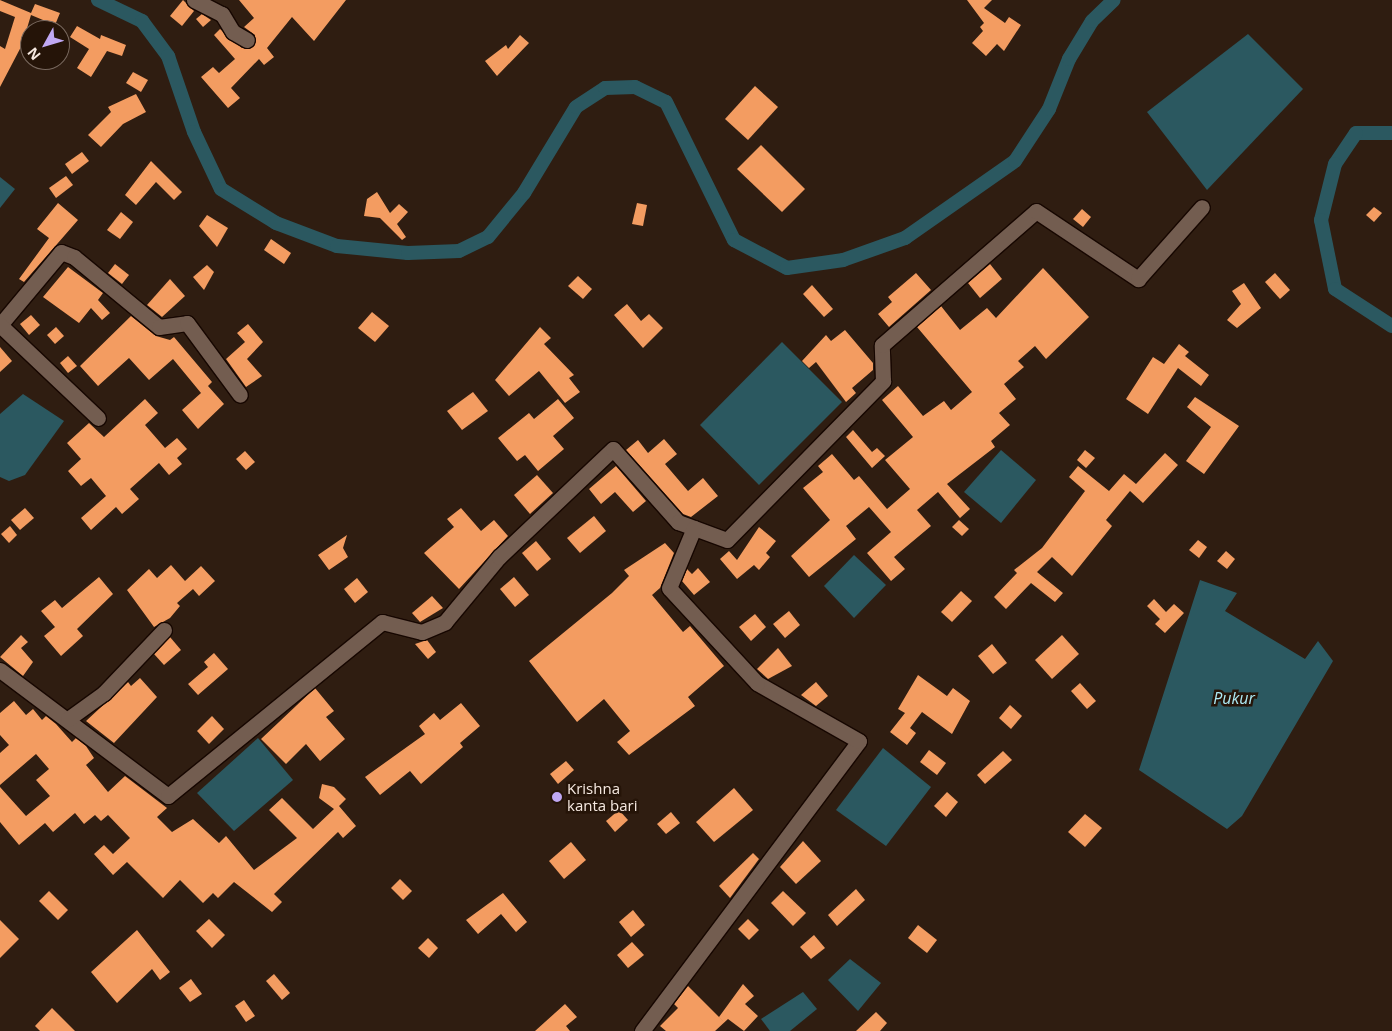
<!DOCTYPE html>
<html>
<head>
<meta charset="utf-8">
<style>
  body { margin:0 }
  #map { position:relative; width:1392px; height:1031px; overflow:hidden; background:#2f1d11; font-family:"Open Sans",sans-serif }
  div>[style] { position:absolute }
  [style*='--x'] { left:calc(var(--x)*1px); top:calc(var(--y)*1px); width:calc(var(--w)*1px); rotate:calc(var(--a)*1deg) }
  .water>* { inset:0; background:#2b5860 }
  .canal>* { height:14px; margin:-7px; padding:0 7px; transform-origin:7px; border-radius:7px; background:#2b5860 }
  .building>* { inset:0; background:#f39c61 }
  .roads { filter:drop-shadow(1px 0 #170701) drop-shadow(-1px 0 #170701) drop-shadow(0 1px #170701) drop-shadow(0 -1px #170701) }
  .minor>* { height:15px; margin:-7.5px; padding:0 7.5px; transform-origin:7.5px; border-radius:7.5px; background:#735d50 }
  .dots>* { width:14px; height:14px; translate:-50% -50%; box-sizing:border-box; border:2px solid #251408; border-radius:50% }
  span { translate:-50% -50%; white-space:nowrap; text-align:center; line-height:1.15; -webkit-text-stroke:5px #251408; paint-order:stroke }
  .poi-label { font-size:15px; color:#f6e9e1 }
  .left { translate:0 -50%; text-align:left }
  .water-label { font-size:16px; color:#adeaf4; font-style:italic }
  .north { position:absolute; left:20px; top:20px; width:50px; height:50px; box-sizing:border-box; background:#251408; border:1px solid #79695f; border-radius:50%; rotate:231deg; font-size:14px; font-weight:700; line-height:20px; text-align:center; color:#f6e9e1 }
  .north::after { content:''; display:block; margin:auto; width:18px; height:22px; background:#c0a8f3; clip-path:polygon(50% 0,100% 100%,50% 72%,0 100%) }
</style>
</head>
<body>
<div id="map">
  <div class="water">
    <div style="clip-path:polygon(1248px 34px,1303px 89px,1207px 190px,1147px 112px)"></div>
    <div style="clip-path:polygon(0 177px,15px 189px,0 208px)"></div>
    <div style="clip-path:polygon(782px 342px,842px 402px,759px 485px,700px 425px)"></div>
    <div style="clip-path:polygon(23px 394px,64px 421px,25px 475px,9px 481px,0 477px,0 414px)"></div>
    <div style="clip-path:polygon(1001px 450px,1036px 480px,1001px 523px,964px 492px)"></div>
    <div style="clip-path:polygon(854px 555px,886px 585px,854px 618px,824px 586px)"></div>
    <div style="clip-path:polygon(1200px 580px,1237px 593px,1225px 611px,1305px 659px,1318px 641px,1333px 661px,1242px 816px,1227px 829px,1139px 770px)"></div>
    <div style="clip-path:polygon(258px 738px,293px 780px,234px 831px,197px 793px)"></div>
    <div style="clip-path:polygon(883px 748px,931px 787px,886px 846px,836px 810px)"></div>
    <div style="clip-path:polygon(850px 959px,881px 983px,858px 1011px,828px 980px)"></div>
    <div style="clip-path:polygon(803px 992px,817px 1009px,790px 1031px,770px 1031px,761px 1019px)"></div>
  </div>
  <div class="canal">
    <div style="--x:98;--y:0;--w:49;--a:25.5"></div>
    <div style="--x:142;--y:21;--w:44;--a:53.4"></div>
    <div style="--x:168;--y:56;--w:80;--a:71.1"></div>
    <div style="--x:194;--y:132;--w:63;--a:64.7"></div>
    <div style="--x:221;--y:189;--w:65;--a:31.7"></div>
    <div style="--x:276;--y:223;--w:65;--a:20.7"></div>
    <div style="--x:337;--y:246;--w:71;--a:5.6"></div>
    <div style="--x:408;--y:253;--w:51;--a:-2.2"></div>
    <div style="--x:459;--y:251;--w:32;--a:-26"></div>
    <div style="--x:488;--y:237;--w:57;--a:-50.7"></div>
    <div style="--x:524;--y:193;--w:100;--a:-58.8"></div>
    <div style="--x:576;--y:107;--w:35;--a:-33"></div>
    <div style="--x:605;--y:88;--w:30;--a:-2"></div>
    <div style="--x:635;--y:87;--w:34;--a:26"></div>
    <div style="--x:666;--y:102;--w:154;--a:63.8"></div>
    <div style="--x:734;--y:240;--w:60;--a:27.8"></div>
    <div style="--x:787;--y:268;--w:57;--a:-8.1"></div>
    <div style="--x:843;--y:260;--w:66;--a:-19.5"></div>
    <div style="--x:905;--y:238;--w:134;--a:-35"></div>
    <div style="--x:1015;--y:161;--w:62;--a:-56.8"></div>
    <div style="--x:1049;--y:109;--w:54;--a:-68.2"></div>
    <div style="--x:1069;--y:59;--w:44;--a:-58.8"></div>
    <div style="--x:1092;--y:21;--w:30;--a:-44"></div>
    <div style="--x:1392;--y:133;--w:36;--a:180"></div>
    <div style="--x:1356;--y:133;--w:37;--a:124"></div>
    <div style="--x:1335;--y:164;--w:58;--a:104"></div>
    <div style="--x:1321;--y:220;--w:70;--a:78.5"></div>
    <div style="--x:1335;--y:289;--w:68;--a:33"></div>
  </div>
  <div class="building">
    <div style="clip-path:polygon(0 0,31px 13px,35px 4px,60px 13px,55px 25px,31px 15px,22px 45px,0 87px,0 46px,5px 49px,15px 17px,0 11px)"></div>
    <div style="clip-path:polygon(183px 0,194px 11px,182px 26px,170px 16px)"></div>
    <div style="clip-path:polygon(239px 0,346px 0,314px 41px,292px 17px,267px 48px,274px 57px,264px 65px,259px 59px,231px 88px,240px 98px,228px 108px,201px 77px,213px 67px,219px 73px,235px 59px,214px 35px,220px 29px,242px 48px,255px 44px,255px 35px,244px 27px,254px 18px)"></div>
    <div style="clip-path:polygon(967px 0,992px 0,984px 8px,1005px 23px,1009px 17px,1021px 25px,1004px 51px,997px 44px,986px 56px,972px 43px,983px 31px,980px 27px,984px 23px)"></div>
    <div style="clip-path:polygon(202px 14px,211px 20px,203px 27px,196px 19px)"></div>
    <div style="clip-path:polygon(77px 26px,100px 39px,101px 35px,126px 45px,122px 56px,107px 51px,91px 77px,77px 68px,89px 49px,70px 37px)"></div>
    <div style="clip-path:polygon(520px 35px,529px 43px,497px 76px,485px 61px,506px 45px,508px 49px)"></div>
    <div style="clip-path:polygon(133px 72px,148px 80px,141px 92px,126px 83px)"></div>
    <div style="clip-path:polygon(755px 86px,778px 107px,748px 140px,725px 119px)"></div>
    <div style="clip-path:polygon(136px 94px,146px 112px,123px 124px,101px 147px,88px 135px,111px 112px,108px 107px)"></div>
    <div style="clip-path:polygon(761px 145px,805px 189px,782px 212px,737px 169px)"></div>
    <div style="clip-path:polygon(82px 152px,89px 161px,72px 174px,65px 164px)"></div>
    <div style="clip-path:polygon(151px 161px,182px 192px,174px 200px,156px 182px,136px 205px,125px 195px)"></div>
    <div style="clip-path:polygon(66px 176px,73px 185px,56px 198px,49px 188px)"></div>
    <div style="clip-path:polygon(377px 192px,390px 213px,399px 204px,408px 212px,397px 224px,406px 237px,402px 240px,380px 218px,364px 216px,367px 199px)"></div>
    <div style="clip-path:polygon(58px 203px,78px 220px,24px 282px,19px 279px,49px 238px,37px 229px)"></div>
    <div style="clip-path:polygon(637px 203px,647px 205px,643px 226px,632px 224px)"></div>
    <div style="clip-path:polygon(1374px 207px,1382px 213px,1374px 222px,1366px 215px)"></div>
    <div style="clip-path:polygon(1082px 209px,1091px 217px,1083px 227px,1073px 219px)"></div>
    <div style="clip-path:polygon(121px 212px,133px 222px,120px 239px,107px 230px)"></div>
    <div style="clip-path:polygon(207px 215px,228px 228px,217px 247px,199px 226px)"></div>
    <div style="clip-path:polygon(271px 239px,291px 253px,284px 264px,264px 250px)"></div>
    <div style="clip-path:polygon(115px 264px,129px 275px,122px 284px,108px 273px)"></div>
    <div style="clip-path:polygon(990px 264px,1002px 279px,980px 298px,968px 283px)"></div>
    <div style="clip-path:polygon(207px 265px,214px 272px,204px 290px,193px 277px)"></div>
    <div style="clip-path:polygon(68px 267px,103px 293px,98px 300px,110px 313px,102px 320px,91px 308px,79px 323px,43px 297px)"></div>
    <div style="clip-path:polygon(1043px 268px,1089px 317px,1046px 359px,1035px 346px,1018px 361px,1024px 367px,1004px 384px,1016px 399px,999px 413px,1010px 425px,991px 441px,995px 447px,947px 484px,970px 509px,960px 518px,938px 492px,917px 510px,931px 526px,894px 557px,905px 569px,891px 581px,867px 553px,891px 532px,869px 507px,846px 526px,856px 539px,809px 577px,791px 556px,830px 520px,803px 488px,823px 472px,818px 466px,832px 454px,854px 480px,859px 476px,887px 509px,910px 489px,885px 460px,913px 437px,882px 400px,898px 386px,923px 416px,944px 401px,951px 410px,972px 392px,917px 327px,941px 306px,960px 330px,987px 308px,996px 318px)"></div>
    <div style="clip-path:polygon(916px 273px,931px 290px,889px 327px,878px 314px,892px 302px,888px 297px)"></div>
    <div style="clip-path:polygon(1275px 273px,1290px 290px,1280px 299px,1265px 282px)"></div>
    <div style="clip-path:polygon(578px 276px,592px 289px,583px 299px,568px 286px)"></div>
    <div style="clip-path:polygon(170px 279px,185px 296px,162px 317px,147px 305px)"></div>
    <div style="clip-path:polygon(1244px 283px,1261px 308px,1237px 328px,1227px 320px,1241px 304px,1232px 291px)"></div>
    <div style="clip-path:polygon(812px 285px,833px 309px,824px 317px,803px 294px)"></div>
    <div style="clip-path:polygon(627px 304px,641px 321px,649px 314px,663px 328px,643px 348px,614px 315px)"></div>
    <div style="clip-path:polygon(372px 312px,389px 326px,375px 342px,358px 328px)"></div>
    <div style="clip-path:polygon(31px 315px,40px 325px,29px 335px,20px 324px)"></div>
    <div style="clip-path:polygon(131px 316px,156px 336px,170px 340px,174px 337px,212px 382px,208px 386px,224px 404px,198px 429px,182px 410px,201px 393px,173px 359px,149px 380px,129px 358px,98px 386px,80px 366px)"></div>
    <div style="clip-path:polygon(248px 324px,263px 342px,247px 359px,262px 376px,246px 387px,226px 359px,245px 342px,237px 333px)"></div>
    <div style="clip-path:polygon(56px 327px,64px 336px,55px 344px,47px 335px)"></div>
    <div style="clip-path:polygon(540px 327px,551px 338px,544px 344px,574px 375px,569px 378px,580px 392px,565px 403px,539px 371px,509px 396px,495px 380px)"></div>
    <div style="clip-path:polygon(845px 330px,873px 363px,873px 370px,852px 388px,856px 393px,846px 402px,816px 362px,809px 368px,802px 361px,826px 335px,831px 341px)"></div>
    <div style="clip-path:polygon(1179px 344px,1189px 352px,1185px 356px,1209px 375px,1201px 386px,1178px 368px,1148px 414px,1126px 399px,1153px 357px,1164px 364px)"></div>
    <div style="clip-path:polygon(0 347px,12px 361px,0 372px)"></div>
    <div style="clip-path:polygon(68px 356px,77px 366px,68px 373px,60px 363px)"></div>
    <div style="clip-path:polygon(473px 392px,488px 411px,462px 430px,447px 411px)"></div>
    <div style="clip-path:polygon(1195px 397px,1239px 426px,1204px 474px,1186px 461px,1211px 427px,1187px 407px)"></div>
    <div style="clip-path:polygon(145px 399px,158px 413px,145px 425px,165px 448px,177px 438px,187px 449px,177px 458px,182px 464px,169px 475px,159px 463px,130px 489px,139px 499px,122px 514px,116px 507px,91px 530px,81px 518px,106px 496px,91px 478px,81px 486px,68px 471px,81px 459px,67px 443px,89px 423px,104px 437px)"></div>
    <div style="clip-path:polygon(558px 399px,574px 418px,553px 436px,564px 449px,538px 471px,525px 455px,517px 461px,498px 438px,529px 413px,534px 419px)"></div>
    <div style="clip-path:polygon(853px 430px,872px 452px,877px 448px,885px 456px,872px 468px,846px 437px)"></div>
    <div style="clip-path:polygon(664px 439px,677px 454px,665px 464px,688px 491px,703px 478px,718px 496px,691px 517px,683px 514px,626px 450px,638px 440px,648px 453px)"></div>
    <div style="clip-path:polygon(1085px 450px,1095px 458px,1086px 468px,1077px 460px)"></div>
    <div style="clip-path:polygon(245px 451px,255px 462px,246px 470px,236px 459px)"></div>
    <div style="clip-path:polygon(1165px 453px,1178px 465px,1143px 503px,1130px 491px,1106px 520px,1112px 526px,1072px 576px,1052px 557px,1037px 572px,1063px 593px,1055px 602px,1031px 583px,1006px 609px,994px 597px,1017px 573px,1014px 570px,1042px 548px,1085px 491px,1069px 477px,1078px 466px,1109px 491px,1124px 474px,1136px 484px)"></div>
    <div style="clip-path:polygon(616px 466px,646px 501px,633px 512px,615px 492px,601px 504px,589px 489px)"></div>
    <div style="clip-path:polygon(537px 475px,553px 493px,530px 514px,514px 495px)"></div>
    <div style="clip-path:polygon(25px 508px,34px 518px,20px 530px,11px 520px)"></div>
    <div style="clip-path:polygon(461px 508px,481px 531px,494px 520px,508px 536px,459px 589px,424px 553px,454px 527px,447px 519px)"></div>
    <div style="clip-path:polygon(594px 516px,606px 531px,580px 553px,567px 538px)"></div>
    <div style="clip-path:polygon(959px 520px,969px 529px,962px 536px,952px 527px)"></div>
    <div style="clip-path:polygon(10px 526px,17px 535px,9px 543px,1px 534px)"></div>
    <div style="clip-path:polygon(759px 527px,776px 541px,766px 553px,770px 557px,759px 570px,754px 565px,737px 579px,720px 559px,729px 551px,737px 560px)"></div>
    <div style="clip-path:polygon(347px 535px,343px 548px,348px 557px,329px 570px,318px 555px)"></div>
    <div style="clip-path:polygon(1198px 540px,1207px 547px,1199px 558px,1189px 550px)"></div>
    <div style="clip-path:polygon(536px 541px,551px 559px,537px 571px,522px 553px)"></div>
    <div style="clip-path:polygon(665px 543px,674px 553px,660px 588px,652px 595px,683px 632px,690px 626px,724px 666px,688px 697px,695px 706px,629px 755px,617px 742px,630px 731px,604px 699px,577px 722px,529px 661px,612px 593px,629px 576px,624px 570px)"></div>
    <div style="clip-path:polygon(1226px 551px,1235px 559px,1227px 569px,1217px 561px)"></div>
    <div style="clip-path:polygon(171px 565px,185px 581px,201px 566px,215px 581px,199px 596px,193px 589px,177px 603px,180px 606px,170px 618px,154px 627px,127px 590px,149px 569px,157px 578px)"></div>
    <div style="clip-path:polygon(698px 568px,710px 582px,694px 595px,682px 581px,687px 569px,692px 574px)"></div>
    <div style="clip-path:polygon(99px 577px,113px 594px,77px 629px,83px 636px,61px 656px,44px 636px,55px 627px,41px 611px,55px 600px,62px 608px)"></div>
    <div style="clip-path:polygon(514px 577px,529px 595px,515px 607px,500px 589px)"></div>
    <div style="clip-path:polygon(357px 578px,368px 592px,355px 603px,344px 589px)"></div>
    <div style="clip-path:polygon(961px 591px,972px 601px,952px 622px,941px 612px)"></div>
    <div style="clip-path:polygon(432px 596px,443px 608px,420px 622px,412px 613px)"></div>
    <div style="clip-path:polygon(1154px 599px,1166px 612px,1174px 604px,1184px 613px,1165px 633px,1155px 624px,1160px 619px,1147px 606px)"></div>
    <div style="clip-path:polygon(789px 611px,800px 625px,785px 638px,773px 624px)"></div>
    <div style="clip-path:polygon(755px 614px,766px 627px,751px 641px,739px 627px)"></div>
    <div style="clip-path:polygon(21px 635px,28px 642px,21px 648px,33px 662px,23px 676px,0 657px)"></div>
    <div style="clip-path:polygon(1062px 635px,1079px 654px,1052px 679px,1035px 660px)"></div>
    <div style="clip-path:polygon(170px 637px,181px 650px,164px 665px,154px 654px)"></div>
    <div style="clip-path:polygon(427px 640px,436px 652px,428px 659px,415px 644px)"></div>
    <div style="clip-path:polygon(992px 644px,1007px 663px,993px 674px,978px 656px)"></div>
    <div style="clip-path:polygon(778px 648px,792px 666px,768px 679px,757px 669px)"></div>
    <div style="clip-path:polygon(214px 653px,228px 669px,198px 695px,188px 684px,208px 667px,204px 662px)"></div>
    <div style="clip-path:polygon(918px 675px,947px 696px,953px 688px,970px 701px,952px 734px,922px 712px,910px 728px,916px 733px,907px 745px,890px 732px,905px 713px,898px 709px)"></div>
    <div style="clip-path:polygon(140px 678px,157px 697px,114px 743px,86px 721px,128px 682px,131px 686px)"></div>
    <div style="clip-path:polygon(816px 682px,828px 696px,816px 706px,801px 695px)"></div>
    <div style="clip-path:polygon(1080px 683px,1096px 701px,1087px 709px,1071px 691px)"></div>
    <div style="clip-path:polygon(315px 688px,334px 711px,326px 717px,345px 739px,320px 761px,306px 744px,286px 764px,261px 739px)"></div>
    <div style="clip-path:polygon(14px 701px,26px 715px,33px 709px,42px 720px,46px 716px,56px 724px,72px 742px,76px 738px,86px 746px,94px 758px,86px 765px,108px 792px,125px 776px,167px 808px,157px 817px,172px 832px,193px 819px,219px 843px,226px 836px,254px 870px,297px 838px,269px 810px,282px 798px,313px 829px,334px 809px,319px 798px,322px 784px,334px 787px,346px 799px,339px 806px,356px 826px,343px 838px,338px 832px,274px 894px,282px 902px,272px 912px,234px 882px,218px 898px,213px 893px,203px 903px,180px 880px,163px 898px,127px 862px,113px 875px,94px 854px,104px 845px,113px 854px,130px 838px,108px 815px,101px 821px,95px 815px,84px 824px,75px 813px,53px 832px,45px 823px,19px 845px,0 822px,0 787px,26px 816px,50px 796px,36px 780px,49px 769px,36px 754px,0 785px,0 753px,9px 745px,0 735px,0 713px)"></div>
    <div style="clip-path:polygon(461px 703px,480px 726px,460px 743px,463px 747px,421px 784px,410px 771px,380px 795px,365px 777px,425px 734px,419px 726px,434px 713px,440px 720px)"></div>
    <div style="clip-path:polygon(1010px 705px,1022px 716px,1011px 729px,999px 718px)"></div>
    <div style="clip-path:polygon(212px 716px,224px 729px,209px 744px,197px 731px)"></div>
    <div style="clip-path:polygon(929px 750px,946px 763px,937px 775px,920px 762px)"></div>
    <div style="clip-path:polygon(1003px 751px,1012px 760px,985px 784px,977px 775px)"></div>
    <div style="clip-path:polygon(566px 761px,574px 770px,558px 784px,550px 774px)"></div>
    <div style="clip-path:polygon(734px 788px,753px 810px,714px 842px,696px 822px)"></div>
    <div style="clip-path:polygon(947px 792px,958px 802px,946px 817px,934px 806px)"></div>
    <div style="clip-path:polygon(619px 810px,628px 820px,615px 832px,606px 821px)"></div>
    <div style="clip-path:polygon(671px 812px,680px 823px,666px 834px,657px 824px)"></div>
    <div style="clip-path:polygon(1085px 814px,1102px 828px,1085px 847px,1068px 832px)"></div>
    <div style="clip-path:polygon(803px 841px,821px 861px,796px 884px,780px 867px)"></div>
    <div style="clip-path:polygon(571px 842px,586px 860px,564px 879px,549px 861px)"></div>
    <div style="clip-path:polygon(753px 853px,759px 859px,730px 898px,719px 886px)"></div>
    <div style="clip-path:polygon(400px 879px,412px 891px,403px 900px,391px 888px)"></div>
    <div style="clip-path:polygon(856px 889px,865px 900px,837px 926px,828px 915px)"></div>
    <div style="clip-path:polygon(49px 891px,68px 910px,58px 920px,39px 901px)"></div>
    <div style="clip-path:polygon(783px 891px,806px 913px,793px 926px,771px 903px)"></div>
    <div style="clip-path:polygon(503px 893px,527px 922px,516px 932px,501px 914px,478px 934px,466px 920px)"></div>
    <div style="clip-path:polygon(633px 910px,645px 925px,631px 937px,619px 922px)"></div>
    <div style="clip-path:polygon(209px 919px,225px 935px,212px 948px,196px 931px)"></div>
    <div style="clip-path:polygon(748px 919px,759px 930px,749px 940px,738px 929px)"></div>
    <div style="clip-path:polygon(0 920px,19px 939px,0 958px)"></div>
    <div style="clip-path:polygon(918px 925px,937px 940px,927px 953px,908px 938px)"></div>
    <div style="clip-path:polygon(137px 930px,170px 972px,160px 980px,152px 969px,117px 1003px,91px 972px)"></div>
    <div style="clip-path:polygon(814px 935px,825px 948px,811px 959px,800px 947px)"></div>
    <div style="clip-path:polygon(428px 938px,438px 948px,429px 958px,418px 948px)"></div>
    <div style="clip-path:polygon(632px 942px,644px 955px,628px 968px,617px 955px)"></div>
    <div style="clip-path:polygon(274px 974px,290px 993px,282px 1000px,266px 981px)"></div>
    <div style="clip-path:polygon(191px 979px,202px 994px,190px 1002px,179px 988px)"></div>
    <div style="clip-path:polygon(743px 984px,754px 996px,745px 1004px,758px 1016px,744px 1031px,728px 1019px,715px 1031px,666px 1031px,660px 1026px,678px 1008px,674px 1004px,688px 986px,723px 1021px,719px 1017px)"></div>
    <div style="clip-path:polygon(244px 1000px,255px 1016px,246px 1022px,235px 1006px)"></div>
    <div style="clip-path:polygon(565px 1004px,577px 1017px,566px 1026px,570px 1031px,535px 1031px)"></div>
    <div style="clip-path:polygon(52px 1008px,75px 1031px,40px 1031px,35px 1026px)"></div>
    <div style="clip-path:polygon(876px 1012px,887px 1023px,880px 1031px,856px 1031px)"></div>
  </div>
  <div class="roads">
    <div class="minor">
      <div style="--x:194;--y:0;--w:31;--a:27"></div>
      <div style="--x:222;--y:14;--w:21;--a:59"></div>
      <div style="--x:233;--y:32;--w:16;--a:30"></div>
      <div style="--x:0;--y:325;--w:95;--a:-50.1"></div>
      <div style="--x:61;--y:252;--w:14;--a:21"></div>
      <div style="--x:74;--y:257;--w:110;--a:39.5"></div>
      <div style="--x:159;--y:327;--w:28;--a:-8"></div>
      <div style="--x:187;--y:323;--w:89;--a:53.6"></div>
      <div style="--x:0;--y:325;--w:135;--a:43.5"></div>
      <div style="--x:0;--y:670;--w:210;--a:36.9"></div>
      <div style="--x:168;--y:796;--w:276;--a:-39.1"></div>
      <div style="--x:382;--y:622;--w:41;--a:14"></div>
      <div style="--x:422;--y:632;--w:25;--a:-23"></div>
      <div style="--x:445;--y:622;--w:85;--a:-50.3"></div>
      <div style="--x:499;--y:557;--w:157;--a:-43.5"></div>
      <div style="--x:613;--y:449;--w:98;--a:48.3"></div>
      <div style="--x:678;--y:522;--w:52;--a:20.2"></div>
      <div style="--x:727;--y:540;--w:223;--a:-45.5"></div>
      <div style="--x:883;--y:381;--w:36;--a:-92"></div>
      <div style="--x:882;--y:345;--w:204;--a:-41"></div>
      <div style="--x:1036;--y:211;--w:123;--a:33.7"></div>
      <div style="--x:1138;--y:279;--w:96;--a:-48.4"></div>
      <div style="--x:68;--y:719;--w:44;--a:-35.8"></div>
      <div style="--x:104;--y:693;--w:87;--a:-46.4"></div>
      <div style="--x:642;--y:1031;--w:362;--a:-53.2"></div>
      <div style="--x:859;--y:741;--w:117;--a:-150.4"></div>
      <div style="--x:757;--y:683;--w:129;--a:-132.8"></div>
      <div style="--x:669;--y:588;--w:65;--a:-67.4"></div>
    </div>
  </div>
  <div class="dots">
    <div style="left:557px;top:797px;background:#c0a8f3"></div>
  </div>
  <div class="poi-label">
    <span class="left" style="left:567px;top:797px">Krishna<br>kanta bari</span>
  </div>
  <div class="water-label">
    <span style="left:1234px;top:698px">Pukur</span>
  </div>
  <div class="north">N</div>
</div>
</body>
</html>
